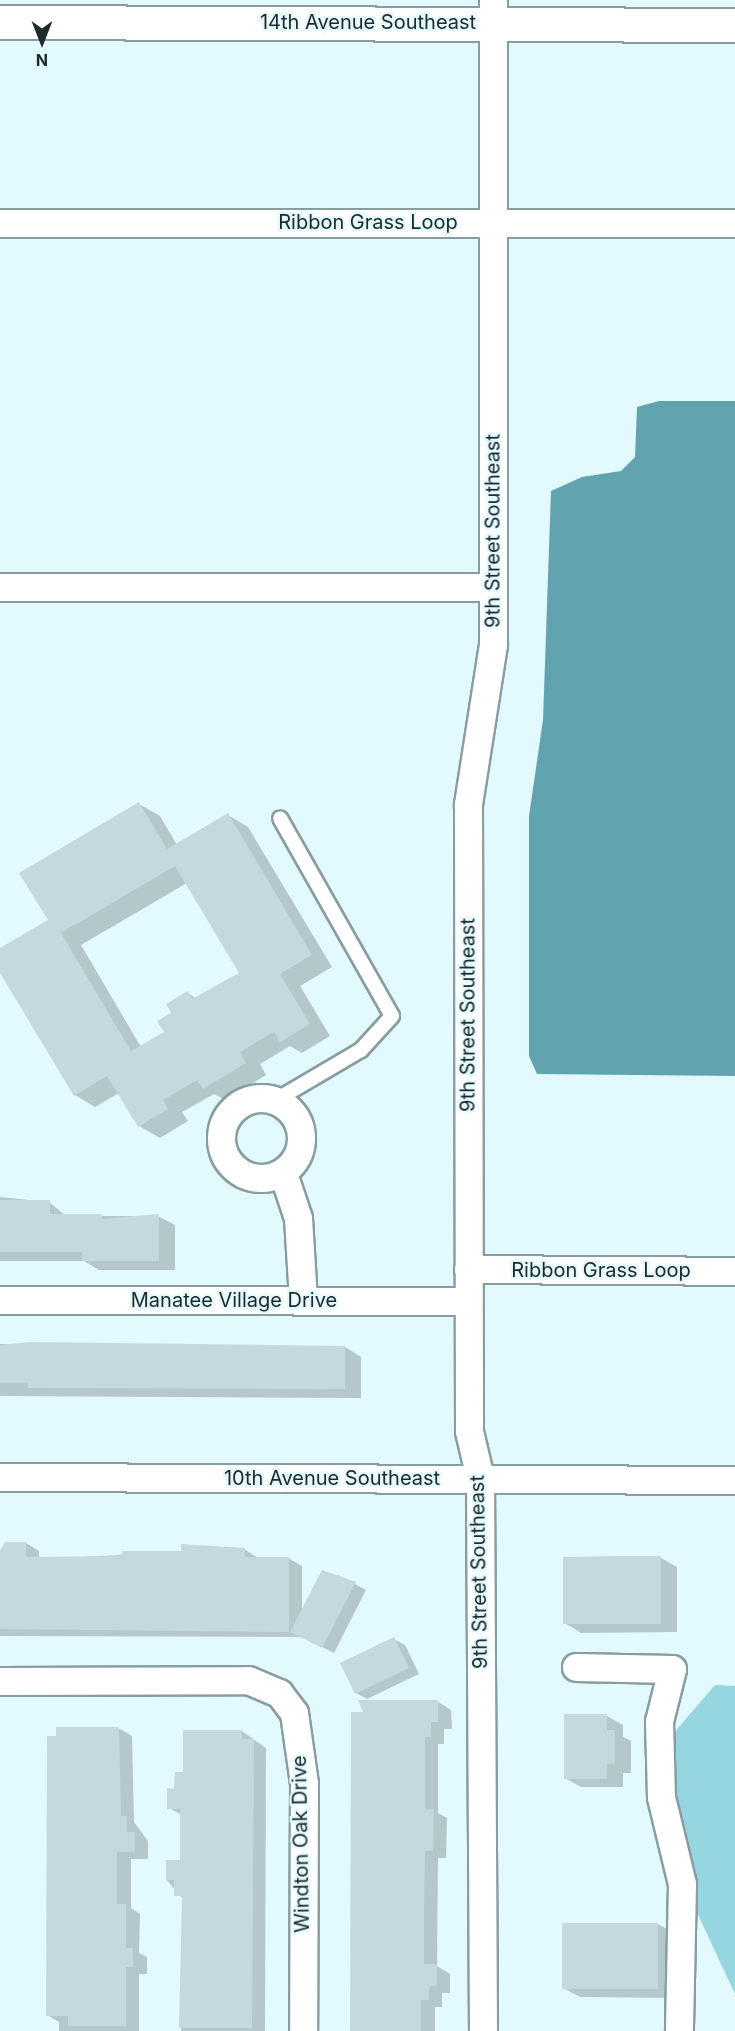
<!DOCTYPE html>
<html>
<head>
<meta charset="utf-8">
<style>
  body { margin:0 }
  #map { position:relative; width:735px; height:2031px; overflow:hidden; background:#e2f9fe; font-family:Inter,sans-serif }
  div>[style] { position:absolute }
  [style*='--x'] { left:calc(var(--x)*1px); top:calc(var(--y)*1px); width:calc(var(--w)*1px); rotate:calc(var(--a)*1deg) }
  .green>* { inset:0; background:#96d6e1 }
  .water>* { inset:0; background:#61a4af }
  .shadow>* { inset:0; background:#0003 }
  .building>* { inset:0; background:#c3d9de }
  .roads { filter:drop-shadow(2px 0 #889da1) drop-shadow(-2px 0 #889da1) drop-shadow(0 2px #889da1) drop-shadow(0 -2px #889da1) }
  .lane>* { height:14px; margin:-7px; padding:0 7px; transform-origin:7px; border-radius:7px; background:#fff }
  .street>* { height:27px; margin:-13.5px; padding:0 13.5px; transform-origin:13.5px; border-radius:13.5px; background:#fff }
  .street>.ring { margin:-13.5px; padding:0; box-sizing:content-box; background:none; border:27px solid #fff; border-radius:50% }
  .secondary>* { height:33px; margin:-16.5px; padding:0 16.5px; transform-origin:16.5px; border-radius:16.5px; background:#fff }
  span { translate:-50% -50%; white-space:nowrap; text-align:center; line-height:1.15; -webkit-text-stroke:4.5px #e2f9fe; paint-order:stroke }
  .street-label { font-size:20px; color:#1f282a }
  .north { position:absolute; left:12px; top:12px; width:60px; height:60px; -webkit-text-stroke:4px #e2f9fe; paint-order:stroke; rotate:180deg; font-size:16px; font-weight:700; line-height:24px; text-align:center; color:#1f282a }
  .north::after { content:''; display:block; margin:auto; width:21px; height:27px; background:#1f282a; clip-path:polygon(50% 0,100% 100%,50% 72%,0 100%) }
</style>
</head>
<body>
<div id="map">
  <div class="green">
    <div style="clip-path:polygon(715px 1685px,735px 1686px,735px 1994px,694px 1906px,673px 1795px,672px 1735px)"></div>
  </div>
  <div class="water">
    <div style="clip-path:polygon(659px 401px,735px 401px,735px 1076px,537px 1074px,529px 1056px,529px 816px,543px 720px,551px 491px,582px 477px,621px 471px,635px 457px,637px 407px)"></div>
  </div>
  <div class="shadow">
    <div style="clip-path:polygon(evenodd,139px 804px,160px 816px,177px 845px,228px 815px,248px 827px,332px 967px,300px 986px,330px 1036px,302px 1053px,290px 1046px,260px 1064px,266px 1075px,225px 1100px,214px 1094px,182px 1112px,188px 1121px,160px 1138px,139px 1126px,119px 1093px,95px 1107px,75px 1095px,0 970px,0 950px,50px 921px,139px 804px,187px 883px,241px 973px,197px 999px,188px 993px,166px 1032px,141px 1047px,81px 945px,187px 883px)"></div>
    <div style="clip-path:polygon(0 1197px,49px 1202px,66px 1216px,158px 1216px,175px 1225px,175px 1270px,99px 1270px,84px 1261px,0 1261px)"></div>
    <div style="clip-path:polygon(0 1344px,345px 1347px,361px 1357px,361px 1398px,0 1396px)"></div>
    <div style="clip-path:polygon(26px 1543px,39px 1551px,39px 1559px,244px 1549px,258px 1558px,288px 1558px,302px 1566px,302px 1613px,338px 1575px,366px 1590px,334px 1653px,302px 1637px,0 1636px,0 1551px)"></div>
    <div style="clip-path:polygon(661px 1558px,677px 1567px,677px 1632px,581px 1633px,565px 1623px)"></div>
    <div style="clip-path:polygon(394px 1639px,405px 1645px,419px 1674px,367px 1699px,356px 1693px)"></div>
    <div style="clip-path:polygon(438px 1702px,451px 1710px,452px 1729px,444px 1729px,444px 1744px,438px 1744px,438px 1813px,447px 1818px,446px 1858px,438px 1858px,437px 1966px,450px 1974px,450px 1993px,442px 1993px,442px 2007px,435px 2007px,435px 2031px,351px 2031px,365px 1713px)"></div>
    <div style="clip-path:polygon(607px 1716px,623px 1725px,623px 1737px,631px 1741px,631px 1773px,623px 1773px,623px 1787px,581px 1787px,565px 1778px)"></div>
    <div style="clip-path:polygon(118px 1728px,132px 1736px,134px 1822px,148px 1841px,148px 1859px,131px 1859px,131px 1908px,140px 1914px,139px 1953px,147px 1957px,147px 1974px,139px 1974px,139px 2031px,59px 2031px,59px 2022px,47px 2015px)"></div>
    <div style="clip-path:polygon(242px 1731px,266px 1748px,265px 2031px,181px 2031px,184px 1900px,167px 1880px,182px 1861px,182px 1815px,169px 1808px,184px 1774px)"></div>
    <div style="clip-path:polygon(658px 1924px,674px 1933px,674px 1998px,580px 1997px,563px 1988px)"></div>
  </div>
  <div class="building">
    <div style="clip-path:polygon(evenodd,139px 802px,167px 849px,228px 813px,312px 955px,280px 974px,310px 1024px,280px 1042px,274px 1032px,240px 1052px,246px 1063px,203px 1089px,197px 1080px,163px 1100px,168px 1109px,138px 1127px,107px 1076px,74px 1096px,0 973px,0 948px,48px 920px,19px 873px,139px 802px,175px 866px,239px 973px,192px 999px,188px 991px,166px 1004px,171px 1013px,157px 1021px,164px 1032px,131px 1051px,61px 933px,175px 866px)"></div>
    <div style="clip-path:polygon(0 1200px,50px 1200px,50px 1214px,102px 1214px,102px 1219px,159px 1214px,159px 1261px,82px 1261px,82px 1252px,0 1252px)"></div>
    <div style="clip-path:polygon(31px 1342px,345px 1346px,345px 1389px,28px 1388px,28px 1383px,0 1383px,0 1345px)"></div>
    <div style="clip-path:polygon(5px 1542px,26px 1542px,26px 1557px,122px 1556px,122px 1551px,181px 1551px,181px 1544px,245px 1548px,245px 1557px,289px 1557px,289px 1632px,0 1629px,0 1550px)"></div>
    <div style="clip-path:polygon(618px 1556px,661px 1556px,661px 1624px,563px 1624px,563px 1557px)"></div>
    <div style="clip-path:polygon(322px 1570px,356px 1582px,322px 1648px,290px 1632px)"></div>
    <div style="clip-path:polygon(394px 1637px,409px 1668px,355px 1694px,340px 1663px)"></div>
    <div style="clip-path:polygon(358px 1700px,438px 1700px,438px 1722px,431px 1722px,431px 1737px,425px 1737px,425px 1809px,434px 1809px,433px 1851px,425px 1851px,424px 1911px,424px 1964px,437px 1964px,437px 1986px,429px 1986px,429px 2000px,421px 2000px,421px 2031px,350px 2031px,351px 1712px,363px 1712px)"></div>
    <div style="clip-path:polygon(564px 1714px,607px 1714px,607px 1730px,615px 1730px,615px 1764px,607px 1764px,607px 1779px,564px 1779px)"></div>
    <div style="clip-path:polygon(56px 1727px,119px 1727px,121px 1816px,127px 1816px,127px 1832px,135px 1832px,135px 1852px,117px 1852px,117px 1904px,126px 1904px,126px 1948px,133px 1948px,133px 1967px,126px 1967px,126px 2026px,68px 2026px,68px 2016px,46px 2016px,47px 1736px,56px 1736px)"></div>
    <div style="clip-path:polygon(183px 1730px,242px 1730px,242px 1739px,254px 1739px,252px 2028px,179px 2028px,182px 1896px,174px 1896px,174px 1880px,166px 1880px,166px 1860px,180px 1860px,180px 1809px,167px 1809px,167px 1788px,174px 1789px,175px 1772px,183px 1772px)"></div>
    <div style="clip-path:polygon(562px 1923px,658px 1923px,658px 1989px,562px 1989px)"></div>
  </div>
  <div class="roads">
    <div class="lane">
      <div style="--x:276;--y:1100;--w:99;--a:-30.5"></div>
      <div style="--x:361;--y:1050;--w:46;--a:-47.6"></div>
      <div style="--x:392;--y:1016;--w:227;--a:-119.5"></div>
    </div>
    <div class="street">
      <div style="--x:0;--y:223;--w:735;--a:0"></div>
      <div style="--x:0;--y:587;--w:492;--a:0"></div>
      <div class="ring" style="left:221px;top:1098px;width:53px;height:53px"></div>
      <div style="--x:283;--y:1173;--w:47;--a:71.6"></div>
      <div style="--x:298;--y:1218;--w:82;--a:86.5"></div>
      <div style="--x:468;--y:1269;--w:267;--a:0.4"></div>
      <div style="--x:0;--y:1300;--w:468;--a:0.1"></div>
      <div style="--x:0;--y:1477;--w:735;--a:0.23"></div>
      <div style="--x:576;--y:1667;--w:96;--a:1.2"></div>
      <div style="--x:672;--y:1669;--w:54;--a:104"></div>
      <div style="--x:659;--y:1721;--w:76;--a:88.5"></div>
      <div style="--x:661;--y:1797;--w:89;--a:76.4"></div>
      <div style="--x:682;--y:1884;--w:147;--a:91.2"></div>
      <div style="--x:0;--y:1681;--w:248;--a:-0.2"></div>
      <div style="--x:248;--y:1680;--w:34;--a:23"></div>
      <div style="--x:279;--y:1693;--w:25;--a:53"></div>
      <div style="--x:294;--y:1713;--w:71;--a:81.9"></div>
      <div style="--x:304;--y:1783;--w:248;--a:90.2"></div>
      <div style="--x:483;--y:2031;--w:553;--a:-90.31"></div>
      <div style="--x:480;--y:1478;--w:48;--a:-103.2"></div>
      <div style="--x:469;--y:1431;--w:627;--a:-90.09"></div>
      <div style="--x:468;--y:804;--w:161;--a:-81.1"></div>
      <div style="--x:493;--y:645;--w:645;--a:-90"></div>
    </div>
    <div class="secondary">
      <div style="--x:0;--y:22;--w:735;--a:0.23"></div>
    </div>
  </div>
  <div class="street-label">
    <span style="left:368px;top:22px">14th Avenue Southeast</span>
    <span style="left:368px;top:222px">Ribbon Grass Loop</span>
    <span style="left:493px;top:531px;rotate:-90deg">9th Street Southeast</span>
    <span style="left:468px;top:1015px;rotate:-90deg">9th Street Southeast</span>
    <span style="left:601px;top:1270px">Ribbon Grass Loop</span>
    <span style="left:234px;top:1300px">Manatee Village Drive</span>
    <span style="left:332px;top:1478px">10th Avenue Southeast</span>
    <span style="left:479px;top:1572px;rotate:-91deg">9th Street Southeast</span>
    <span style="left:301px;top:1844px;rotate:-91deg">Windton Oak Drive</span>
  </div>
  <div class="north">N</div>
</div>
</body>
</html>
